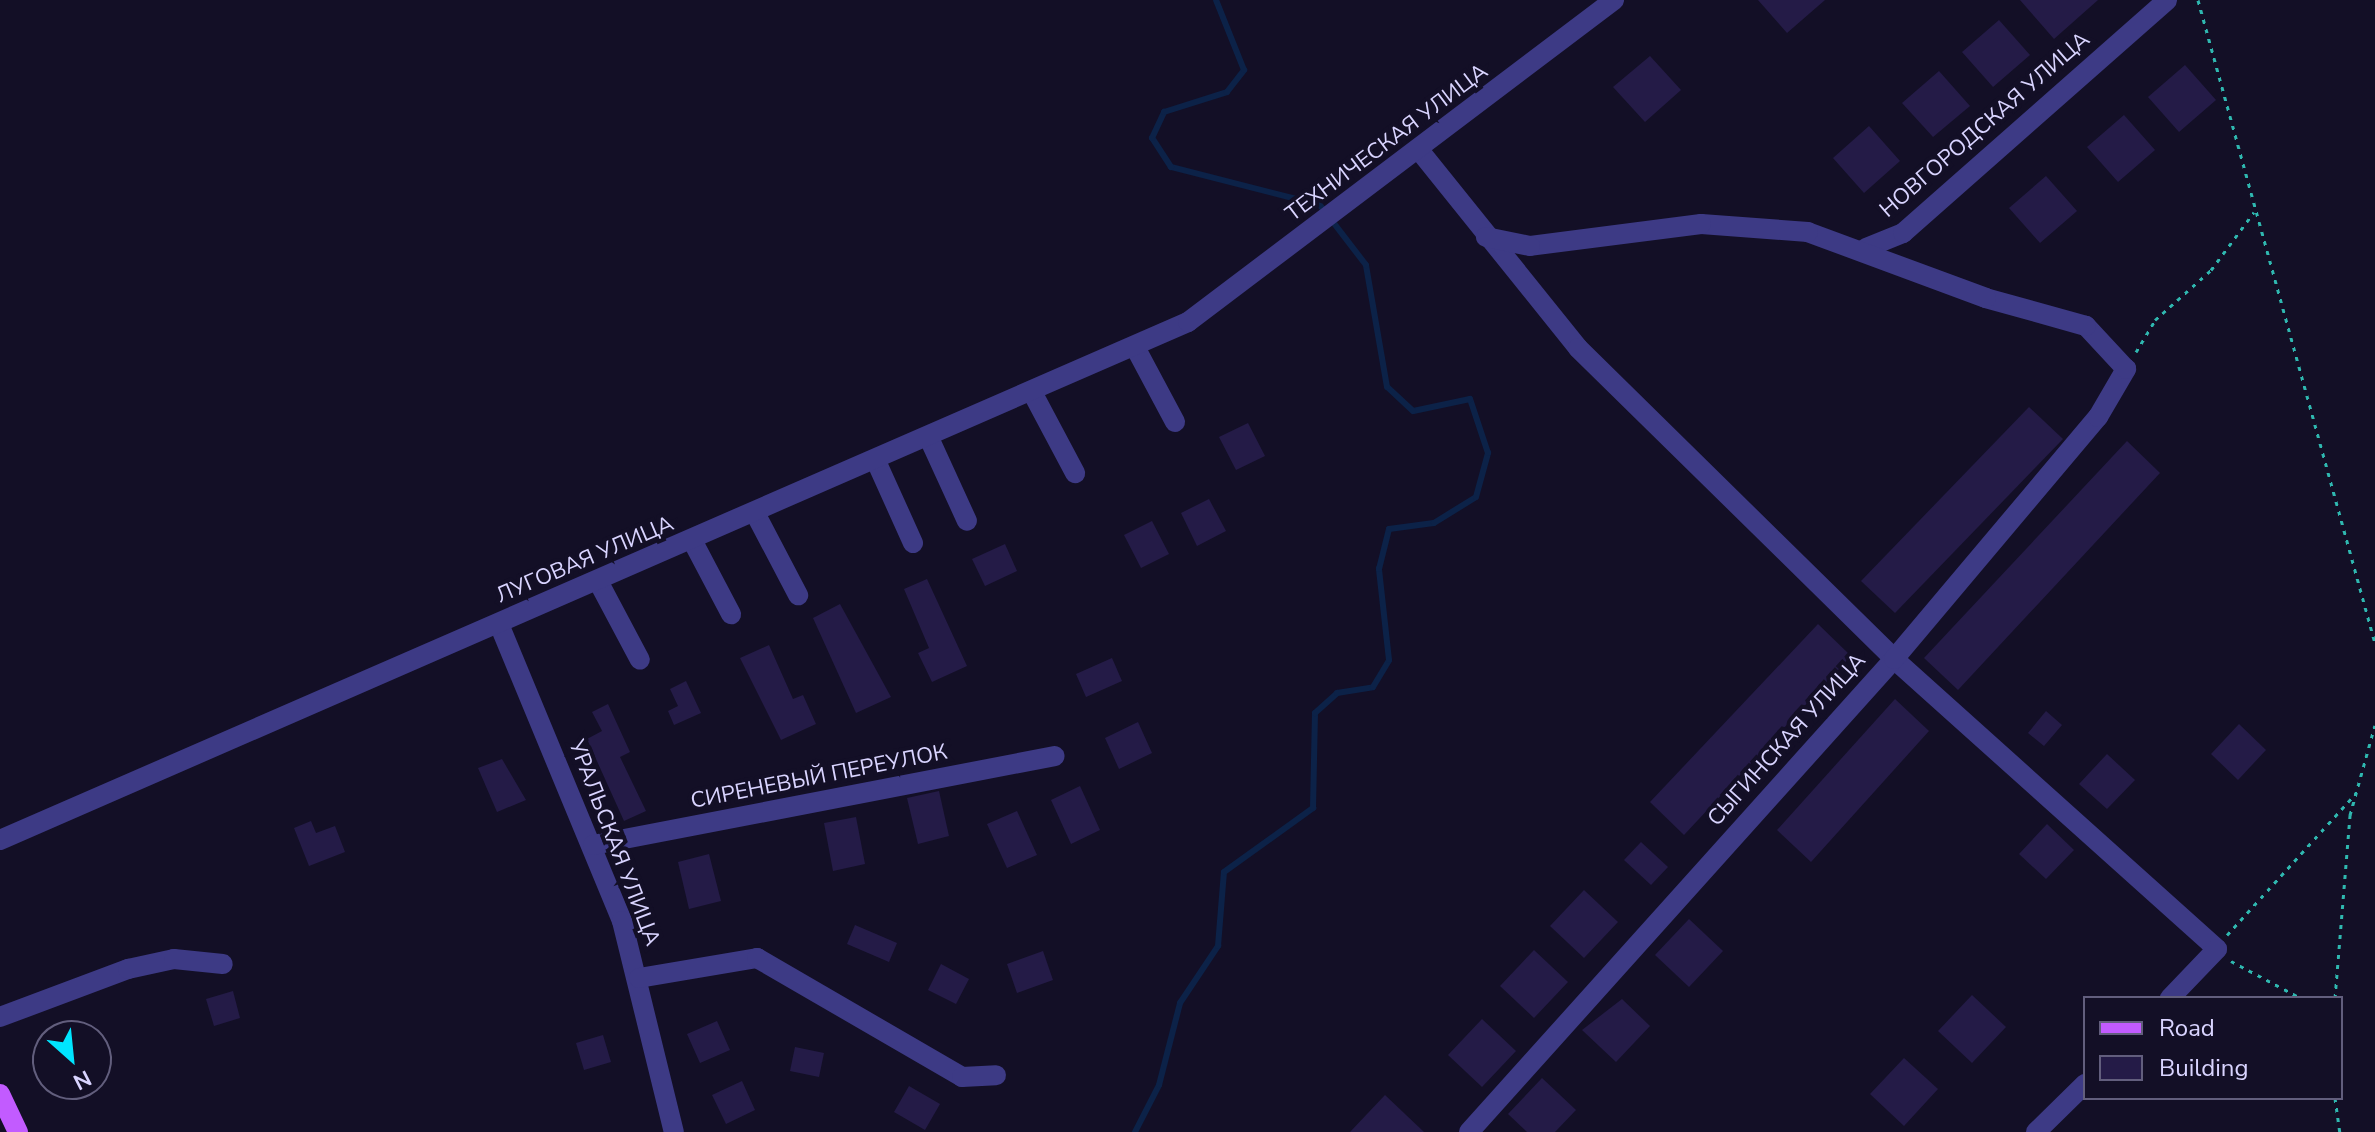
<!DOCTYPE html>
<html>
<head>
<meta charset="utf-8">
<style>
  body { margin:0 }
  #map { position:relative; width:2375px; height:1132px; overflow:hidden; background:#130f26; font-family:"Nunito Sans",sans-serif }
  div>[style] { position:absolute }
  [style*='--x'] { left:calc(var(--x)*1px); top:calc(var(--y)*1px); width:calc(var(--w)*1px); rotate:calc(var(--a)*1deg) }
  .stream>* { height:6px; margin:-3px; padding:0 3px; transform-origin:3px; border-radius:3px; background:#0c2248 }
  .building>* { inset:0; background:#241b47 }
  .path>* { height:3px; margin-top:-1.5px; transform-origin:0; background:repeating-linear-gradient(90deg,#2fb8b0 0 4px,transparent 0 10px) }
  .minor>* { height:20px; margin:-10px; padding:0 10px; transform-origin:10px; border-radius:10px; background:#3d3a85 }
  .major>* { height:20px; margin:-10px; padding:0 10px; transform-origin:10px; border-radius:10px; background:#c25bff }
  span { translate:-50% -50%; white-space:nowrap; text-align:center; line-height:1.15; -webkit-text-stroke:8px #130f26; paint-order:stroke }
  .street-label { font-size:22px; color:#d9d4ff }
  .legend { position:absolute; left:2083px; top:996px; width:260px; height:104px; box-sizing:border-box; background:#130f26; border:2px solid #625e7d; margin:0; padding:10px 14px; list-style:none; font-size:24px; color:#d9d4ff }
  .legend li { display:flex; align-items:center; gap:16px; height:40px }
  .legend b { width:40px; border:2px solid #625e7d }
  .north { position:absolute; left:32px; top:1020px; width:80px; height:80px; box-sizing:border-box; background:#130f26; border:2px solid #625e7d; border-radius:50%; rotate:153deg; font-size:22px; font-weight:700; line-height:32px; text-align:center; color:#d9d4ff }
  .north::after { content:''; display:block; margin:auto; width:28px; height:36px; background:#00e5ff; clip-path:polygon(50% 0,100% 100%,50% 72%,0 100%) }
</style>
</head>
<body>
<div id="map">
  <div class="stream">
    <div style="--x:1135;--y:1132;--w:53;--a:-62.9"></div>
    <div style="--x:1159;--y:1085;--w:85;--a:-75.6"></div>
    <div style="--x:1180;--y:1003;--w:69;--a:-56.3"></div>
    <div style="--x:1218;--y:946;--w:74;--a:-85.4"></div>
    <div style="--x:1224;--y:872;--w:110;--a:-35.7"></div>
    <div style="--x:1313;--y:808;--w:95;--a:-88.8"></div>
    <div style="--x:1315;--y:713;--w:30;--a:-42"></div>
    <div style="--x:1337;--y:693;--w:36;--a:-9"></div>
    <div style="--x:1373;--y:687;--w:31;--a:-59"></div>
    <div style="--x:1389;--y:660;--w:92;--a:-96.3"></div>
    <div style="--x:1379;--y:569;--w:41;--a:-76"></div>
    <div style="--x:1389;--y:529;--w:45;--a:-7.6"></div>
    <div style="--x:1434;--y:523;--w:49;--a:-31.8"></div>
    <div style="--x:1476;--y:497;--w:46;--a:-74.7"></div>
    <div style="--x:1488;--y:453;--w:57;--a:-108.4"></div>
    <div style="--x:1470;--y:399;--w:58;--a:168.1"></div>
    <div style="--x:1413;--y:411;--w:35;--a:-137"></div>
    <div style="--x:1387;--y:387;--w:124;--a:-99.8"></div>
    <div style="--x:1366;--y:265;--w:76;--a:-127.5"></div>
    <div style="--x:1320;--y:205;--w:154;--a:-165.7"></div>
    <div style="--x:1171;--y:167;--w:35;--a:-123"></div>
    <div style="--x:1152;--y:138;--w:29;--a:-65"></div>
    <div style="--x:1164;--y:112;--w:66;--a:-17.6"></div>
    <div style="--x:1227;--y:92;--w:28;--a:-52"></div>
    <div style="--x:1244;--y:70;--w:75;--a:-111.8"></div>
  </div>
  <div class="building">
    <div style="clip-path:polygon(1758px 0,1825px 0,1787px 33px)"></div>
    <div style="clip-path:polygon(2020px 0,2098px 0,2054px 39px)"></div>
    <div style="clip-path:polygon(1999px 20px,2030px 55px,1993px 87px,1962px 52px)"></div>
    <div style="clip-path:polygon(1650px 56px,1681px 90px,1645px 122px,1613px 87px)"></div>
    <div style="clip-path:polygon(2185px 65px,2216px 100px,2179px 132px,2148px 97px)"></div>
    <div style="clip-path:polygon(1939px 71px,1970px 106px,1933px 137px,1902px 103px)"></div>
    <div style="clip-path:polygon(2124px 115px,2155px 150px,2118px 182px,2087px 147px)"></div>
    <div style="clip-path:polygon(1869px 126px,1900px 161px,1864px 193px,1833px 158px)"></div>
    <div style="clip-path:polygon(2046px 176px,2077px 211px,2040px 243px,2009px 208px)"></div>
    <div style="clip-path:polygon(2029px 407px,2063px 439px,1895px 613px,1861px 581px)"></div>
    <div style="clip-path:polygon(1248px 423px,1265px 456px,1236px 470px,1219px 437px)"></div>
    <div style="clip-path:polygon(2127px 441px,2160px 473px,1958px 690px,1924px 658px)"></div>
    <div style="clip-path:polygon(1209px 499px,1226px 531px,1197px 546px,1181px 513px)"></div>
    <div style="clip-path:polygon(1152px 521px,1169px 554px,1141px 568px,1124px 535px)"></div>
    <div style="clip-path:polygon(1005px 544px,1017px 571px,985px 586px,972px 559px)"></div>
    <div style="clip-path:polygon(927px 579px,967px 666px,932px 682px,918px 653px,929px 648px,904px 589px)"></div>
    <div style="clip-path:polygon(840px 604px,891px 697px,856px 713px,813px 618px)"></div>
    <div style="clip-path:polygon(1818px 624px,1851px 656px,1684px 835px,1650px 802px)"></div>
    <div style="clip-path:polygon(769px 645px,793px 699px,803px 695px,816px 724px,781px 740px,740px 658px)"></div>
    <div style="clip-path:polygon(1112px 658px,1122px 681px,1086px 697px,1076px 674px)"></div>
    <div style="clip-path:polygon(686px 681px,701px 713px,674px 725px,668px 711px,678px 706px,670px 689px)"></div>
    <div style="clip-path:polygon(1895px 699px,1929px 731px,1811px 862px,1777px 830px)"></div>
    <div style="clip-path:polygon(608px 704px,630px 752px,620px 757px,646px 811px,624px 821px,587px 739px,602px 731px,592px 712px)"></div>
    <div style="clip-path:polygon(2046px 711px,2062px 725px,2044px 746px,2028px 733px)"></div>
    <div style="clip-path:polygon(1138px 722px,1152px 753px,1119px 769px,1105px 738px)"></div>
    <div style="clip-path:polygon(2239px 724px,2266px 750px,2238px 780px,2211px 754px)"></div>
    <div style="clip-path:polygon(2107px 754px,2135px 780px,2107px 809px,2079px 784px)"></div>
    <div style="clip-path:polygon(502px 759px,526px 800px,497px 812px,478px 768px)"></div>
    <div style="clip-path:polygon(1080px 786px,1100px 830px,1071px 844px,1051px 800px)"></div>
    <div style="clip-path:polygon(939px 791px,949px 836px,918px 844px,907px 798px)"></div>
    <div style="clip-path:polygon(1017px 811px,1037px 855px,1007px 868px,987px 824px)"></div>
    <div style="clip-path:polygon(856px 817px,865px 864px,833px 871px,824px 823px)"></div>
    <div style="clip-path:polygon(311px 821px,316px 833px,335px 826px,345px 852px,309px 866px,294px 828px)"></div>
    <div style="clip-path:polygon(2047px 824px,2074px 850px,2046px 879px,2019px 854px)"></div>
    <div style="clip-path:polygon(1641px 842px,1668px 867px,1651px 885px,1624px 860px)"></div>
    <div style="clip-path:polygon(709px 854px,721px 901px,689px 909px,678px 862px)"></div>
    <div style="clip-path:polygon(1584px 890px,1618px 922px,1584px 958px,1550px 926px)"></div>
    <div style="clip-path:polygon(1689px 919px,1723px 951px,1689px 987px,1655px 955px)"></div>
    <div style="clip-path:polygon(855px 925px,897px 943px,889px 962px,847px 944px)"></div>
    <div style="clip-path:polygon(1534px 950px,1568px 982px,1534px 1018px,1500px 986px)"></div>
    <div style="clip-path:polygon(1043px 951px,1053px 980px,1017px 993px,1007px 964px)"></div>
    <div style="clip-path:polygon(941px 964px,969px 979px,956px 1004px,928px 990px)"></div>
    <div style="clip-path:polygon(233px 991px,240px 1018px,214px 1026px,206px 999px)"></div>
    <div style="clip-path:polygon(1972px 995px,2006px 1027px,1972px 1063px,1938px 1031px)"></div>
    <div style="clip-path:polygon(1622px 999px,1650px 1026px,1616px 1062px,1582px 1030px)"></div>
    <div style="clip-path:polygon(1482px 1019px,1516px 1051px,1482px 1087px,1448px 1055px)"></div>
    <div style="clip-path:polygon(717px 1021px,730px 1050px,700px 1063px,687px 1034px)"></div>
    <div style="clip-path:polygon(603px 1035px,611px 1062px,584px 1070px,576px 1043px)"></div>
    <div style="clip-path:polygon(795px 1047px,824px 1053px,819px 1077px,790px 1071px)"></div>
    <div style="clip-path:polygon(1904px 1058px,1938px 1089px,1904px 1126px,1870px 1094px)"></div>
    <div style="clip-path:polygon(1542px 1078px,1576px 1110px,1555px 1132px,1527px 1132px,1508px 1114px)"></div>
    <div style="clip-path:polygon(742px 1081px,755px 1110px,726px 1124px,712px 1095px)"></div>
    <div style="clip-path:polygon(909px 1086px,940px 1104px,925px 1130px,894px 1112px)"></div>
    <div style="clip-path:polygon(1385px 1095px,1424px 1132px,1350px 1132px)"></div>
  </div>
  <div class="path">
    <div style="--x:2198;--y:0;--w:667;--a:74.61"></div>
    <div style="--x:2136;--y:352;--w:37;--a:-59"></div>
    <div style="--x:2155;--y:320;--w:75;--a:-41.8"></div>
    <div style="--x:2211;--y:270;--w:72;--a:-53.4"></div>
    <div style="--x:2227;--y:935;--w:192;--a:-47.7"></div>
    <div style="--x:2231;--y:961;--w:79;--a:27.9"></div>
    <div style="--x:2335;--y:998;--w:184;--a:-85.3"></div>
    <div style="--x:2350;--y:815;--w:93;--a:-74.5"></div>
    <div style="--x:2335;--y:1098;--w:34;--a:82"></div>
  </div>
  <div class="minor">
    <div style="--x:1419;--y:150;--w:254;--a:51.2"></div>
    <div style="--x:1578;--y:348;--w:443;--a:44.5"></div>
    <div style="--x:1894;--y:659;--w:434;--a:41.9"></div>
    <div style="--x:2217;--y:949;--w:68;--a:133.8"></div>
    <div style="--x:1866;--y:248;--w:40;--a:-22"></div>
    <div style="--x:1903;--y:233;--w:352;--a:-41.4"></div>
    <div style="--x:1135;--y:347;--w:85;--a:61.9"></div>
    <div style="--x:1032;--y:392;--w:92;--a:62"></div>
    <div style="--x:929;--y:438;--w:91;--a:65.4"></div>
    <div style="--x:876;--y:461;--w:90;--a:65.7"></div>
    <div style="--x:755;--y:513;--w:93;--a:62.3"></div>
    <div style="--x:692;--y:540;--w:84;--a:62.2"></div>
    <div style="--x:598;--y:581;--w:89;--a:62"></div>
    <div style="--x:499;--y:624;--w:321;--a:67.5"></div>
    <div style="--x:622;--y:921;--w:217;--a:76.2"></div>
    <div style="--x:0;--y:840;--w:1296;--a:-23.56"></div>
    <div style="--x:1188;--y:322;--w:534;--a:-37.08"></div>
    <div style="--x:593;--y:845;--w:470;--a:-10.9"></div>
    <div style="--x:639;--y:978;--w:120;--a:-9.6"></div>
    <div style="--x:757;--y:958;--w:237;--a:30.1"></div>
    <div style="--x:962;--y:1077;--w:34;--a:-3"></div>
    <div style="--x:0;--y:1017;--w:137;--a:-20.6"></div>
    <div style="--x:128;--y:969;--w:47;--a:-12.3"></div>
    <div style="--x:174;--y:959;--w:49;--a:5.8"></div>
    <div style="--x:1469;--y:1132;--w:636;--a:-48.06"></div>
    <div style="--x:1894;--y:659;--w:317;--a:-49.9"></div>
    <div style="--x:2098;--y:417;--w:56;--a:-59.7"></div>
    <div style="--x:2126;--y:369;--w:59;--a:-132.9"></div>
    <div style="--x:2086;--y:326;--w:104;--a:-164.4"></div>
    <div style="--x:1986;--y:298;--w:190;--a:-159.7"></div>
    <div style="--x:1808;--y:232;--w:107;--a:-175.7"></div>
    <div style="--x:1701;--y:224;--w:172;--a:172.7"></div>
    <div style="--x:1530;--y:246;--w:45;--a:-168.4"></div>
    <div style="--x:2036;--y:1132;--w:69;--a:-44.4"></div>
  </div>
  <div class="major">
    <div style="--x:0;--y:1094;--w:42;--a:64.7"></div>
  </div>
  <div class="street-label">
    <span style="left:1985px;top:125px;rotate:-41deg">НОВГОРОДСКАЯ УЛИЦА</span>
    <span style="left:1387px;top:143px;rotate:-37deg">ТЕХНИЧЕСКАЯ УЛИЦА</span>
    <span style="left:585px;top:560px;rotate:-23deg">ЛУГОВАЯ УЛИЦА</span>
    <span style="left:1787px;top:740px;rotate:-48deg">СЫГИНСКАЯ УЛИЦА</span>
    <span style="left:819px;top:777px;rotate:-11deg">СИРЕНЕВЫЙ ПЕРЕУЛОК</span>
    <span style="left:614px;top:843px;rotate:69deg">УРАЛЬСКАЯ УЛИЦА</span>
  </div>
  <ul class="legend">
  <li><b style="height:10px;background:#c25bff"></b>Road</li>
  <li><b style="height:22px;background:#241b47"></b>Building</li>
  </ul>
  <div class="north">N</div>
</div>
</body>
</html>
